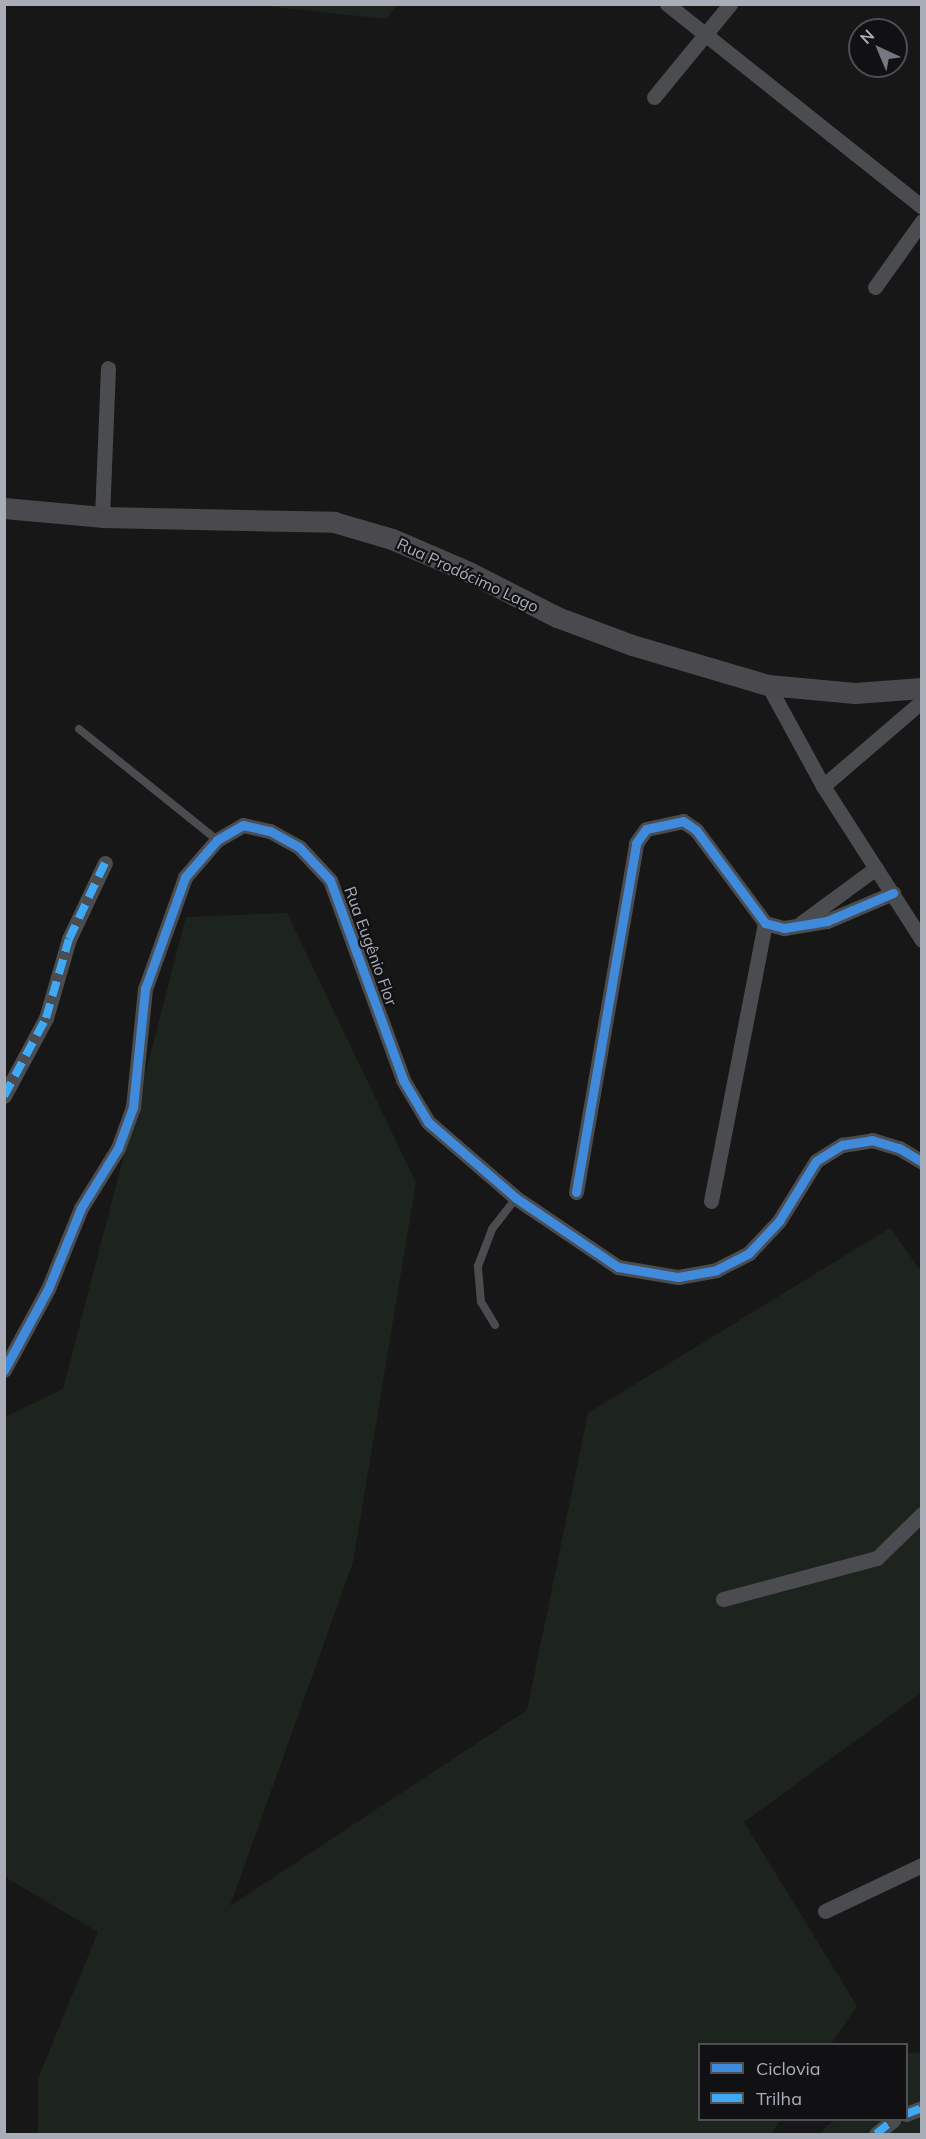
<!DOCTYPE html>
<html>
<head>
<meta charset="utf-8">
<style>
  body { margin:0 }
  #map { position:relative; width:926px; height:2139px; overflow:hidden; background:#171717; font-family:Mulish,sans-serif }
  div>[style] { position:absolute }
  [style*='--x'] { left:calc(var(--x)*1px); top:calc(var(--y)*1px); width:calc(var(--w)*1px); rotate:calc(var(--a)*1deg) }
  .green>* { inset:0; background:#1d241e }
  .service>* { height:8px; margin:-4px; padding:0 4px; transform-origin:4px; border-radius:4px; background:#4b4c50 }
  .minor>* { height:15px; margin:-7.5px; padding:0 7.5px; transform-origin:7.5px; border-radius:7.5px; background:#4b4c50 }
  .secondary>* { height:21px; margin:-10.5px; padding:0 10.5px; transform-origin:10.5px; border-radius:10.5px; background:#4a4a4e }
  .quiet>* { height:8px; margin-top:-4px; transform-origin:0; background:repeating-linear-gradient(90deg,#3fa9f5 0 15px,transparent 0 23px) }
  .cycleway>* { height:9px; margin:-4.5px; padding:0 4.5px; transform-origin:4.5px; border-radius:4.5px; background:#408adc }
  span { translate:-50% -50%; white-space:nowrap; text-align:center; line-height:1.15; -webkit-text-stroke:4.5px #111113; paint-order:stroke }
  .street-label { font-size:16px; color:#a8adb8 }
  .frame { position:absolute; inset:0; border:6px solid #a8adb8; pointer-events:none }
  .legend { position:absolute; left:698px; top:2043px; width:210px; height:78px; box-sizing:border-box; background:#111113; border:2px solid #4d4f55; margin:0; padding:8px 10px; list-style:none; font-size:18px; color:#a8adb8 }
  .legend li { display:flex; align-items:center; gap:12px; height:30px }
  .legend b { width:30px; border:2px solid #4d4f55 }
  .north { position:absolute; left:848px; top:18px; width:60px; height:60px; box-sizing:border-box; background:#111113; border:2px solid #4d4f55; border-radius:50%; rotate:316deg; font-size:16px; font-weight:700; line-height:24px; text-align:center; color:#a8adb8 }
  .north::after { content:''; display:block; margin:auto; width:21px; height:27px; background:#757880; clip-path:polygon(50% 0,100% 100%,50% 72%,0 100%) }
</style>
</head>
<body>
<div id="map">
  <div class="green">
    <div style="clip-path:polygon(257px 5px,397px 4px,397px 5px,386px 19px)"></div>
    <div style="clip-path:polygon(287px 913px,416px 1183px,353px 1562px,230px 1906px,527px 1710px,588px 1413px,890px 1228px,921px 1271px,921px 1693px,744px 1822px,857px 2006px,831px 2044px,700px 2044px,700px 2120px,781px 2120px,771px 2134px,38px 2134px,38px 2079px,98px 1932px,5px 1877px,5px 1417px,63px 1389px,186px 917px)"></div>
    <div style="clip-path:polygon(921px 2052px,921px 2134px,819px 2134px,834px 2120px,906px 2120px,907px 2053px)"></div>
  </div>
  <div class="service">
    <div style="--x:79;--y:729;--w:177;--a:38.8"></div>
    <div style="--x:495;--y:1325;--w:27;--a:-121"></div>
    <div style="--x:481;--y:1302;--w:36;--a:-95"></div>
    <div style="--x:478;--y:1266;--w:40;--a:-69"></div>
    <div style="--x:492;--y:1229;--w:39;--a:-52"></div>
  </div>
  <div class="minor">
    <div style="--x:667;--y:4;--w:326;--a:38.5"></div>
    <div style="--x:654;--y:97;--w:120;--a:-50.7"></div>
    <div style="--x:875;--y:287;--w:81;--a:-54.5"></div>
    <div style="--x:102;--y:517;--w:149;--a:-87.7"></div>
    <div style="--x:768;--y:685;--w:115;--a:61.4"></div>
    <div style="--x:823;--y:786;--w:183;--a:57.3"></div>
    <div style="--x:823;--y:786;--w:130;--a:-40.6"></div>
    <div style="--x:801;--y:923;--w:93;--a:-36.3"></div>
    <div style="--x:4;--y:1096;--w:89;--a:-61.7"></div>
    <div style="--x:46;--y:1018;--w:82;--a:-73.8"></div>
    <div style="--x:69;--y:939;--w:84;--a:-64.7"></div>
    <div style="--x:576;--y:1192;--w:354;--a:-80.2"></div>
    <div style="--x:636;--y:843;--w:17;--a:-54"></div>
    <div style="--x:646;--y:829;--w:38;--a:-12"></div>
    <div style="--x:683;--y:821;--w:16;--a:35"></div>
    <div style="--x:696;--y:830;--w:116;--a:53.4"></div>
    <div style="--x:765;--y:923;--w:20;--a:15"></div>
    <div style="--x:784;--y:928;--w:44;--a:-9.2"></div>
    <div style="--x:827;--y:921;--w:72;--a:-23"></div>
    <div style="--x:711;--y:1201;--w:283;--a:-79"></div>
    <div style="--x:4;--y:1370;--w:92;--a:-61.5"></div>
    <div style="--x:48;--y:1289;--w:87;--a:-67.8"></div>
    <div style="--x:81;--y:1208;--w:70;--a:-58.3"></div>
    <div style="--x:118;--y:1148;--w:44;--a:-69.9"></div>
    <div style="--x:133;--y:1107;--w:119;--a:-84.2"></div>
    <div style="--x:145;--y:989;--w:119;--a:-70.3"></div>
    <div style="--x:185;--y:877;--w:49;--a:-49.1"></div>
    <div style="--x:217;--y:840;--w:30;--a:-30"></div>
    <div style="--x:243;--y:825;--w:28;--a:13"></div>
    <div style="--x:270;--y:831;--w:33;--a:29"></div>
    <div style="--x:299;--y:847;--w:45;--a:46.8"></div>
    <div style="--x:330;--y:880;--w:213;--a:69.9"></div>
    <div style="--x:403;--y:1080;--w:49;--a:59.2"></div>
    <div style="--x:428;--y:1122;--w:116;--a:40.8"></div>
    <div style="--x:516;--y:1198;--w:123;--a:34.1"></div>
    <div style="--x:618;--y:1267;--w:61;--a:9.5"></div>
    <div style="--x:678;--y:1277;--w:39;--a:-10"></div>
    <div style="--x:716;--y:1270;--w:37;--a:-27"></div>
    <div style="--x:749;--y:1253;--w:44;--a:-46.8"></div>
    <div style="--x:779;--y:1221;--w:70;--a:-58.3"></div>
    <div style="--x:816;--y:1161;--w:31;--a:-32"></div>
    <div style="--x:842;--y:1145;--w:30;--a:-9"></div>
    <div style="--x:872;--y:1140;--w:28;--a:17"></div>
    <div style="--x:899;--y:1148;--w:27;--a:31"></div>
    <div style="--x:723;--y:1599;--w:159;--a:-14.9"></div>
    <div style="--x:877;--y:1558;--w:63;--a:-44.4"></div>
    <div style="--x:825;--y:1911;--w:107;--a:-25.4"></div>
    <div style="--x:906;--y:2114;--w:17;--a:-21"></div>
    <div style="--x:876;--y:2134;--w:22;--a:-39"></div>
  </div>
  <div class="secondary">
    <div style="--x:4;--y:508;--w:98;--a:5.2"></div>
    <div style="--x:102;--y:517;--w:232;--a:1.2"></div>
    <div style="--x:334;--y:522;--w:60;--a:16.3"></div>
    <div style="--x:392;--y:539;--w:84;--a:23.2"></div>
    <div style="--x:469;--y:572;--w:99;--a:27.1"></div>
    <div style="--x:557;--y:617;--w:80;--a:20.5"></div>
    <div style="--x:632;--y:645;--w:142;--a:16.4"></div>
    <div style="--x:768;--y:685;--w:87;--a:5.3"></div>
    <div style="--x:855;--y:693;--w:67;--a:-4.3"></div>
  </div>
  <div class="quiet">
    <div style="--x:4;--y:1096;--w:89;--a:-61.7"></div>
    <div style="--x:46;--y:1018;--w:82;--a:-73.8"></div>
    <div style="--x:69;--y:939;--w:84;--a:-64.7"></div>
    <div style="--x:906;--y:2114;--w:17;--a:-21"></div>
    <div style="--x:876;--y:2134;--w:22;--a:-39"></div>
  </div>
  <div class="cycleway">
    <div style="--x:576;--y:1192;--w:354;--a:-80.2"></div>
    <div style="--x:636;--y:843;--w:17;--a:-54"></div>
    <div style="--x:646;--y:829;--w:38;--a:-12"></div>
    <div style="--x:683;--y:821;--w:16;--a:35"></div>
    <div style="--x:696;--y:830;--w:116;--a:53.4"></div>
    <div style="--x:765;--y:923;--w:20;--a:15"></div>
    <div style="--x:784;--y:928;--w:44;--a:-9.2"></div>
    <div style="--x:827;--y:921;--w:72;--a:-23"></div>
    <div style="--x:4;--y:1370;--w:92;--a:-61.5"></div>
    <div style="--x:48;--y:1289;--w:87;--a:-67.8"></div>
    <div style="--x:81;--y:1208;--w:70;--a:-58.3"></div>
    <div style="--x:118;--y:1148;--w:44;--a:-69.9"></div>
    <div style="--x:133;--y:1107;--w:119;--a:-84.2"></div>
    <div style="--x:145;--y:989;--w:119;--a:-70.3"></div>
    <div style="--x:185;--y:877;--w:49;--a:-49.1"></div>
    <div style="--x:217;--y:840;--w:30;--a:-30"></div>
    <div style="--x:243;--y:825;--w:28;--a:13"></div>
    <div style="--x:270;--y:831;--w:33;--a:29"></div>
    <div style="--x:299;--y:847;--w:45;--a:46.8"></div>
    <div style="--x:330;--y:880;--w:213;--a:69.9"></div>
    <div style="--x:403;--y:1080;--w:49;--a:59.2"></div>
    <div style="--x:428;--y:1122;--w:116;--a:40.8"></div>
    <div style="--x:516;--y:1198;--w:123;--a:34.1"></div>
    <div style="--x:618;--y:1267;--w:61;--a:9.5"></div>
    <div style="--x:678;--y:1277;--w:39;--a:-10"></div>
    <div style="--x:716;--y:1270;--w:37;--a:-27"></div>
    <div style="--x:749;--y:1253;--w:44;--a:-46.8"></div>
    <div style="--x:779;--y:1221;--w:70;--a:-58.3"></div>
    <div style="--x:816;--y:1161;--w:31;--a:-32"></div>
    <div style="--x:842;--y:1145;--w:30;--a:-9"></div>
    <div style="--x:872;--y:1140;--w:28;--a:17"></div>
    <div style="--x:899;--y:1148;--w:27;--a:31"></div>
  </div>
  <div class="street-label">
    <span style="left:468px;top:575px;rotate:25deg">Rua Prodócimo Lago</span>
    <span style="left:371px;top:946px;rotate:70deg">Rua Eugênio Flor</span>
  </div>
  <div class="frame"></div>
  <ul class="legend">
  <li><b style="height:8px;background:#408adc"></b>Ciclovia</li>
  <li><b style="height:8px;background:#3fa9f5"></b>Trilha</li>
  </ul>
  <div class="north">N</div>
</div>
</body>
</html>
